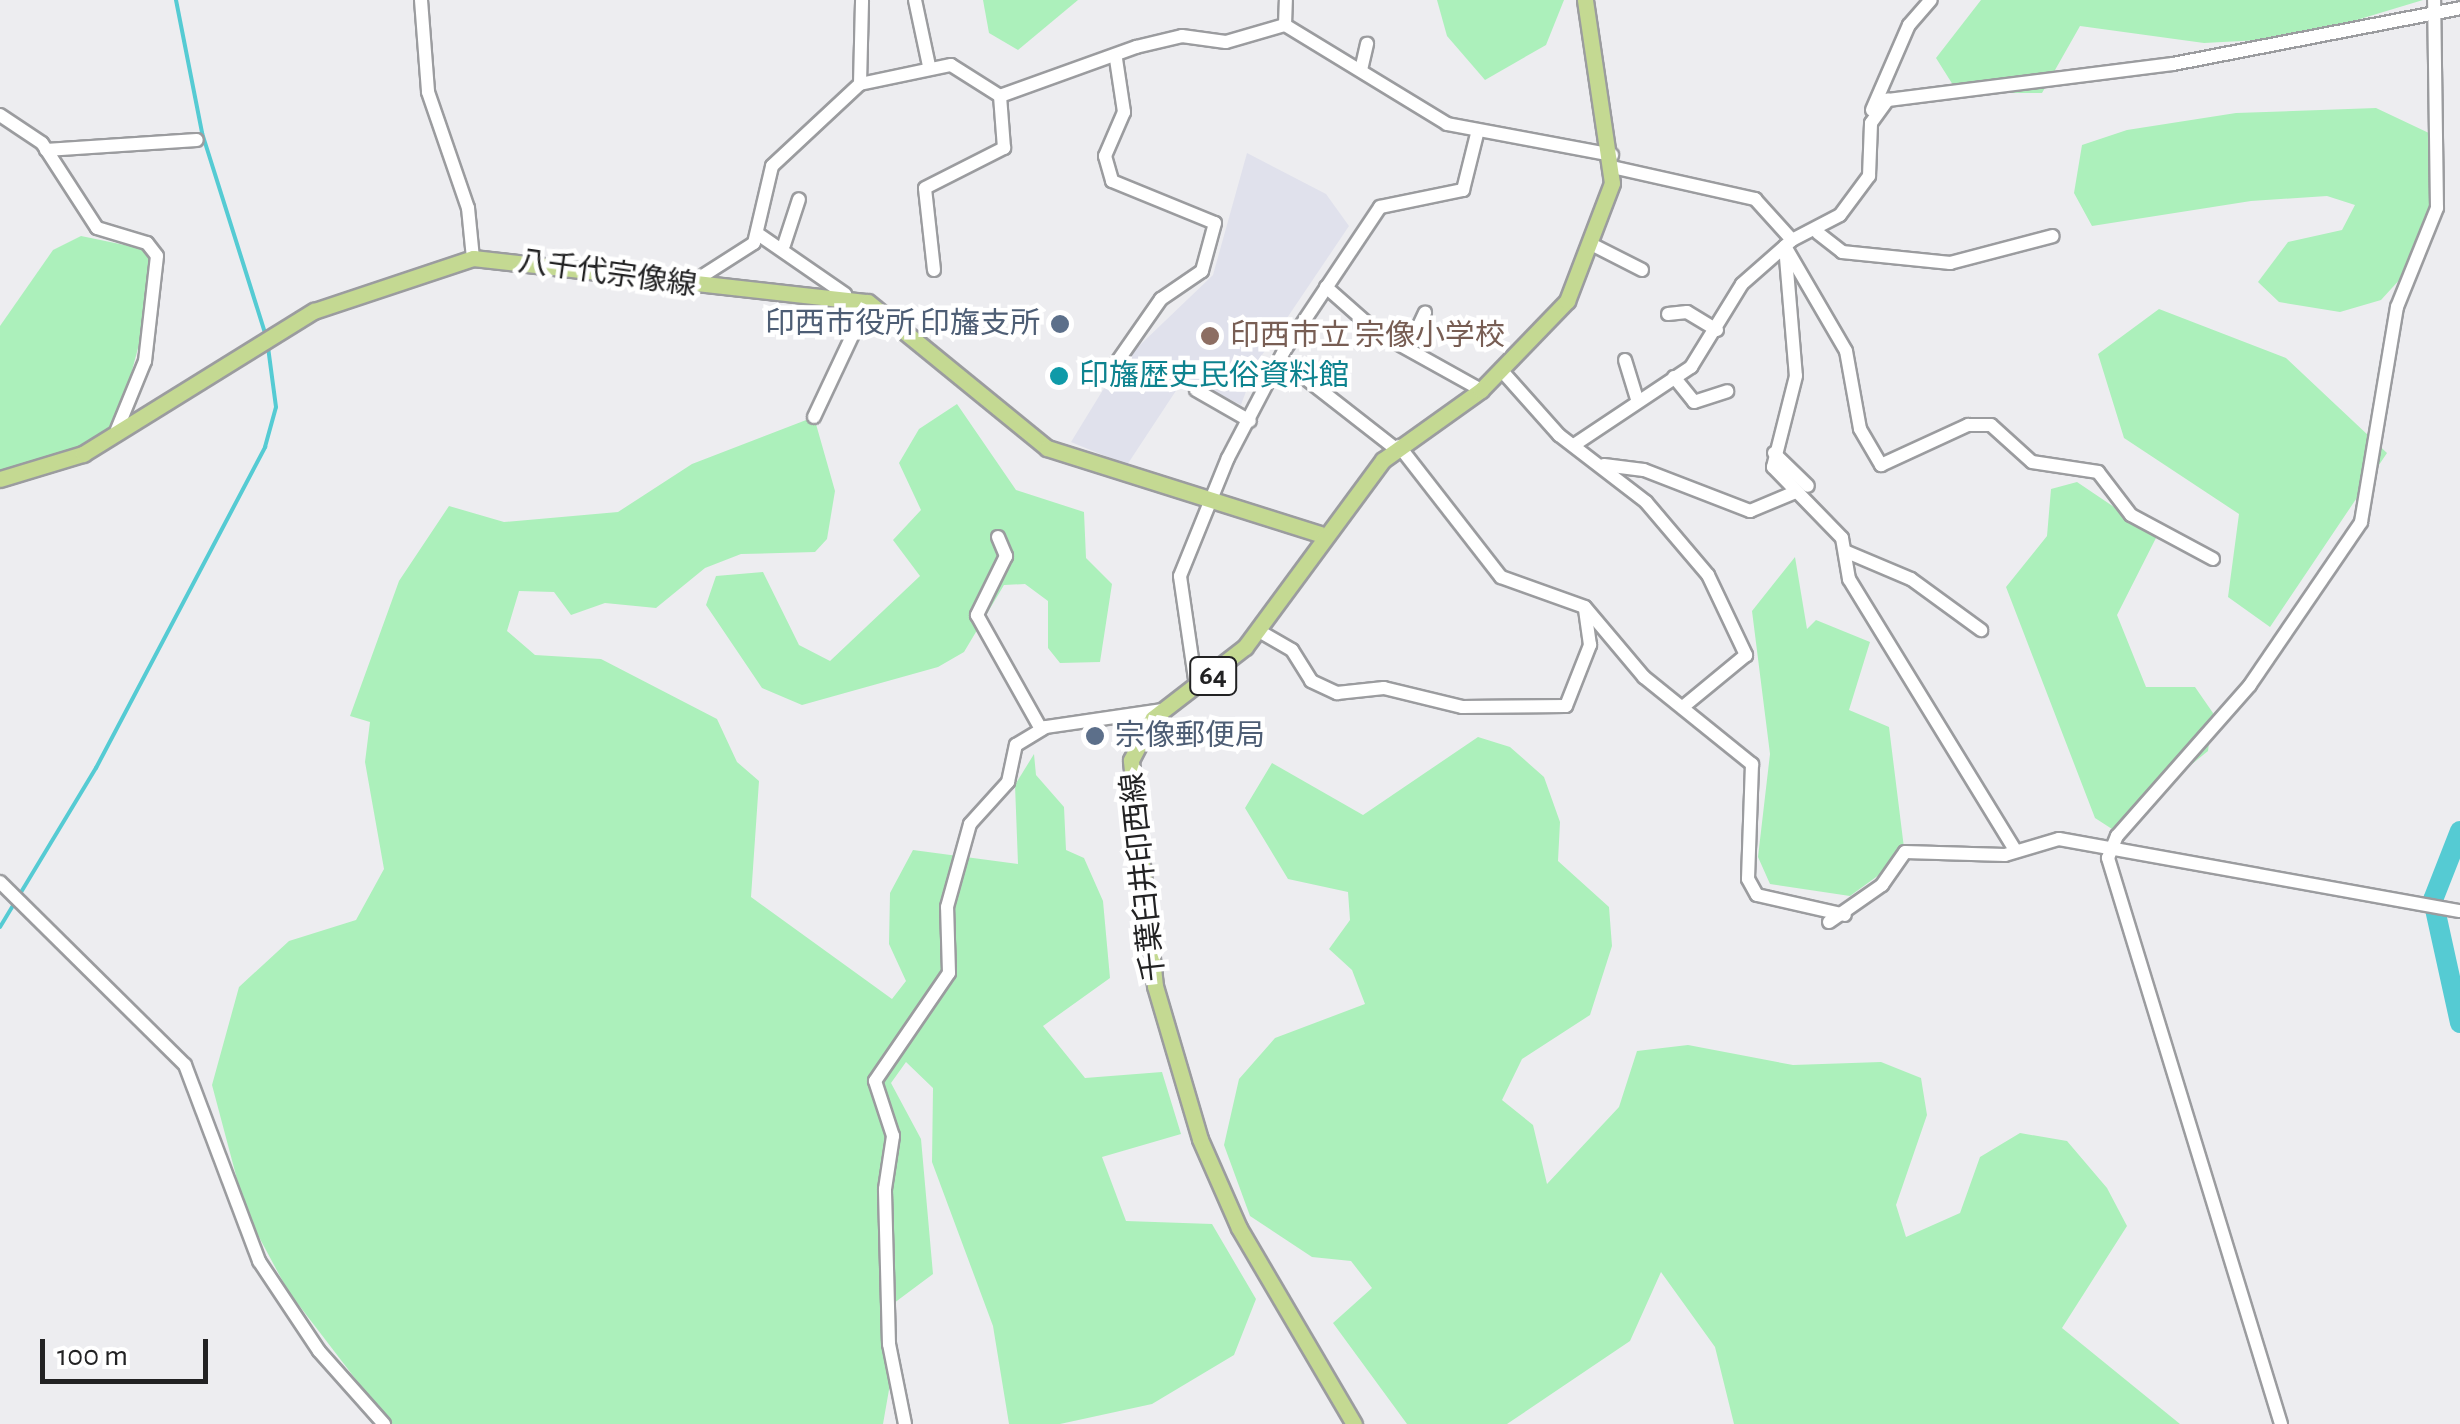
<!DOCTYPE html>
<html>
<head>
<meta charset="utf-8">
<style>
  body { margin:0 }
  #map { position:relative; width:2460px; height:1424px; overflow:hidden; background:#ededf0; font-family:"Alegreya Sans","Noto Sans JP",sans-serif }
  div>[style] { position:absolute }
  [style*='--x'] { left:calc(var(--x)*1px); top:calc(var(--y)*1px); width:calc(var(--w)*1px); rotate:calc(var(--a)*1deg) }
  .built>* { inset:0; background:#e0e1ec }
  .green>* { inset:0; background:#acf0bb }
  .stream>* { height:4px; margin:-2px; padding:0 2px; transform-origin:2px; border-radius:2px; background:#55cbd3 }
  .river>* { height:20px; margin:-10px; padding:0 10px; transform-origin:10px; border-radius:10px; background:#55cbd3 }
  .roads { filter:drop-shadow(2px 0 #9b9c9f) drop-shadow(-2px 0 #9b9c9f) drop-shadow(0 2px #9b9c9f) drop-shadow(0 -2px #9b9c9f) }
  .minor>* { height:12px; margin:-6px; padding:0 6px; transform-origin:6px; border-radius:6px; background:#fff }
  .major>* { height:15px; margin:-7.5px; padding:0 7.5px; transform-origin:7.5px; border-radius:7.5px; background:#c4d992 }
  .dots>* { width:28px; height:28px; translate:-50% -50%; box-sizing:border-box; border:5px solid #fff; border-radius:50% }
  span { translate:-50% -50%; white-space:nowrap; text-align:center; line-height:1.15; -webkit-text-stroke:9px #fff; paint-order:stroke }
  .shield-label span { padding:2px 8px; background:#fff; border:2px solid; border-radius:8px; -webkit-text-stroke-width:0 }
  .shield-label { font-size:28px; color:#222223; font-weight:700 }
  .street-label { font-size:30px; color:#222223 }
  .service-label { font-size:30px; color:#4e5e75 }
  .right { translate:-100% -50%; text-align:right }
  .left { translate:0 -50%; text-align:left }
  .education-label { font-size:30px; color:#785e54 }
  .culture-label { font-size:30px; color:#0d838f }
  .scale { position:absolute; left:40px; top:1339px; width:168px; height:45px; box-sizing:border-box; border:5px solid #222223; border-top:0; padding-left:12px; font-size:30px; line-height:35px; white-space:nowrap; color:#222223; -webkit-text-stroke:8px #fff; paint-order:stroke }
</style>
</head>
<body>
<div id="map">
  <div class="built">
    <div style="clip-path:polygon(1247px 153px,1326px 194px,1349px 226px,1256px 364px,1241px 405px,1185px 377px,1127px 465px,1071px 442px,1117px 367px,1213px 275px)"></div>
  </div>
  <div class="green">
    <div style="clip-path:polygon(983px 0,1078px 0,1018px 50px,989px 33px)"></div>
    <div style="clip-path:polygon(1437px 0,1564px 0,1546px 45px,1485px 80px,1447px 36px)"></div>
    <div style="clip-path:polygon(1981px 0,2423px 0,2297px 38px,2204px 43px,2080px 26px,2042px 93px,1980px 93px,1953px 85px,1936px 58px)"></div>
    <div style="clip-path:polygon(2376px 108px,2431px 134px,2441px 177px,2423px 254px,2381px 300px,2340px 312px,2279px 302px,2258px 282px,2288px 242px,2342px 230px,2355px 205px,2327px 196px,2251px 201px,2092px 226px,2074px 193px,2082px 145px,2127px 130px,2236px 113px)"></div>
    <div style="clip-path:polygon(81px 236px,144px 249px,158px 273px,125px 397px,109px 432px,36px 473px,0 473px,0 326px,53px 250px)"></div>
    <div style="clip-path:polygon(2159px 309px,2286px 358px,2387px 453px,2270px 627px,2228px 597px,2239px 514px,2124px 438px,2098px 354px)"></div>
    <div style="clip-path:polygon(957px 404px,1016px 490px,1084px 512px,1086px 558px,1112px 584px,1100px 662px,1060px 663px,1048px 648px,1048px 601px,1025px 584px,1004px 585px,964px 652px,938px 667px,802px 705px,762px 688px,706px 605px,716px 576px,763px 572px,799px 645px,830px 661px,920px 576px,893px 540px,921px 510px,899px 463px,919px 429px)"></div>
    <div style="clip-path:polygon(814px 417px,835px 491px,827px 539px,815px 552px,741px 554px,705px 568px,656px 608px,605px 603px,571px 615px,554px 592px,519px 591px,507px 631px,535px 655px,601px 659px,717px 719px,737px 762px,759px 781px,751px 897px,892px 999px,906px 981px,889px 944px,890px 893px,913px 850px,1018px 864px,1015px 785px,1034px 754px,1036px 775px,1064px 807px,1066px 850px,1084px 858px,1103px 901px,1110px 978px,1043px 1026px,1085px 1078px,1162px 1072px,1181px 1134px,1102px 1157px,1126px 1221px,1212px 1224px,1256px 1299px,1234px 1355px,1152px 1404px,1060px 1424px,1009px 1424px,993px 1326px,932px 1162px,933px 1088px,906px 1062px,891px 1083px,921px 1139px,933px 1274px,882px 1312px,890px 1384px,883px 1424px,390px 1424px,288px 1291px,246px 1213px,212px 1085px,239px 987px,289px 941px,356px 920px,384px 869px,365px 762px,370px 722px,350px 716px,399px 581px,449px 506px,504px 522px,618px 512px,692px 464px)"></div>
    <div style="clip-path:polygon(2077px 482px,2157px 536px,2117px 615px,2146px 687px,2195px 687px,2213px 713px,2208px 751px,2112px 829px,2095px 818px,2006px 587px,2047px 536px,2051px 489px)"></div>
    <div style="clip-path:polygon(1795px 557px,1807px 629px,1816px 620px,1870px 642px,1849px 710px,1889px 727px,1905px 856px,1850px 896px,1770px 884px,1758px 857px,1770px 754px,1752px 611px)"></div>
    <div style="clip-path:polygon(1478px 737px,1510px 747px,1544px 777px,1560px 822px,1558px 861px,1609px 907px,1612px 946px,1590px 1015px,1522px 1059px,1502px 1100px,1533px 1125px,1547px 1184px,1619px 1107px,1637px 1051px,1688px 1045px,1793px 1065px,1881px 1062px,1921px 1078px,1927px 1115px,1896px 1205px,1906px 1237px,1960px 1213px,1980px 1157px,2020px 1133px,2067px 1141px,2107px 1188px,2127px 1226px,2062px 1328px,2180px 1424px,1734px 1424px,1715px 1347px,1661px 1272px,1630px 1341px,1507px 1424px,1407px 1424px,1333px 1323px,1372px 1288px,1351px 1261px,1312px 1257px,1250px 1216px,1224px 1145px,1239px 1079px,1275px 1038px,1365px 1004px,1352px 970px,1329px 949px,1350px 920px,1348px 892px,1288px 879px,1245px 808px,1272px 763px,1363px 815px)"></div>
  </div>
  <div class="stream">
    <div style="--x:176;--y:0;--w:136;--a:78.9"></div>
    <div style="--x:202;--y:133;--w:210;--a:72.5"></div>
    <div style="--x:0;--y:927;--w:186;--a:-58.9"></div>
    <div style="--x:96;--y:768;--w:363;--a:-62.2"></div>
    <div style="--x:265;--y:447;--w:41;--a:-74.6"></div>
    <div style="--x:276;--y:407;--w:61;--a:-97.6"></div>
  </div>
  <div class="river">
    <div style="--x:2460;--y:831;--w:74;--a:111.4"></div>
    <div style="--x:2433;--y:900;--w:126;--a:77.6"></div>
  </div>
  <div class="roads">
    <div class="minor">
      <div style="--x:421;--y:0;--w:92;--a:85.6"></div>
      <div style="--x:428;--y:92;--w:123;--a:71"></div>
      <div style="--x:468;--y:208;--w:50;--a:84.3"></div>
      <div style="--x:915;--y:0;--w:67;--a:78"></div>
      <div style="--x:1285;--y:25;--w:190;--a:31.4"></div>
      <div style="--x:1447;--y:124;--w:168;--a:10.6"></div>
      <div style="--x:1285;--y:25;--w:25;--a:-88"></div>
      <div style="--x:1116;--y:59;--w:54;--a:81.4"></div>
      <div style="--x:1124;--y:112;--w:48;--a:113.4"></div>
      <div style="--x:1105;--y:156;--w:26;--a:74"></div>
      <div style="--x:1112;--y:181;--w:111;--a:22.2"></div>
      <div style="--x:1215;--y:223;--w:50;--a:105.2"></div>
      <div style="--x:1202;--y:271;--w:50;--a:145.7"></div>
      <div style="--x:1161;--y:299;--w:77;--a:124.9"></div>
      <div style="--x:1361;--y:70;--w:27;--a:-77"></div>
      <div style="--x:860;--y:84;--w:84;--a:-88.6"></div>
      <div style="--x:1872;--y:110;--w:93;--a:-66.5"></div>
      <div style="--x:1909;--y:25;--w:33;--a:-49"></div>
      <div style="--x:0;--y:115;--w:50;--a:33.7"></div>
      <div style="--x:42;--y:143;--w:101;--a:57.1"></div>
      <div style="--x:97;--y:228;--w:52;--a:16.7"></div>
      <div style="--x:147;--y:243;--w:16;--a:52"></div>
      <div style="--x:157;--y:256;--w:106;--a:96.5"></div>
      <div style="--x:145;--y:361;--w:77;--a:112.2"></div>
      <div style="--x:46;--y:150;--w:151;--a:-3.8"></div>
      <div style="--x:1612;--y:167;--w:147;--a:12.6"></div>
      <div style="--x:1755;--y:199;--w:55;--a:47.9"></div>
      <div style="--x:1818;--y:233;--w:31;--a:38"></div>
      <div style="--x:1842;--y:252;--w:109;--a:5.8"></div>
      <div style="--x:1950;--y:263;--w:106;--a:-14.7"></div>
      <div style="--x:758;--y:234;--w:106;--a:34.6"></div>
      <div style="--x:784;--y:245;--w:48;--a:-71.9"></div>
      <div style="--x:1593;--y:245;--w:55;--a:27"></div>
      <div style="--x:1785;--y:246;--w:130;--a:85.2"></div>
      <div style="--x:1796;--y:376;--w:94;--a:104.2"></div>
      <div style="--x:1773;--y:467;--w:99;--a:45.8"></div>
      <div style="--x:1842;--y:538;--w:42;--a:80.3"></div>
      <div style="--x:1849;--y:579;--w:319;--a:58.5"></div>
      <div style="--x:1786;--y:248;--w:119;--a:59.8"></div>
      <div style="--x:1846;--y:351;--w:79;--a:79.8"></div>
      <div style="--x:1860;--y:429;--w:42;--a:59.7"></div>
      <div style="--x:1881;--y:465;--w:96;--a:-24.7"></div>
      <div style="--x:1968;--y:425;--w:23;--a:0"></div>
      <div style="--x:1991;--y:425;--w:55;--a:42.1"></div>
      <div style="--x:2032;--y:462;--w:67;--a:8.6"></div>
      <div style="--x:2098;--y:472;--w:54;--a:52.5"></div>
      <div style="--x:2131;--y:515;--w:93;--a:28.2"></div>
      <div style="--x:934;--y:270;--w:82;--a:-96.3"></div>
      <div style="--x:925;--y:188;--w:89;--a:-26.9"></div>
      <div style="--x:1004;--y:148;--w:52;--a:-94.4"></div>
      <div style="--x:693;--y:282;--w:72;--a:-32.6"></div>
      <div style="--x:754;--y:243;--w:79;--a:-76.8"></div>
      <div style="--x:772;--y:166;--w:120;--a:-43"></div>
      <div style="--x:860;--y:84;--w:93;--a:-11.8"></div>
      <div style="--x:951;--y:65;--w:58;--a:32.3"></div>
      <div style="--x:1000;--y:96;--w:145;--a:-19.8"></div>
      <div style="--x:1136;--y:47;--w:47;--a:-13.4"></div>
      <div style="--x:1182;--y:36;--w:44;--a:7.8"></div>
      <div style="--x:1226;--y:42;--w:61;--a:-16.1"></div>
      <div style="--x:1326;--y:287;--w:68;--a:41.4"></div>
      <div style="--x:1377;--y:332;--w:119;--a:29.1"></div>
      <div style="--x:1668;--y:314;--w:19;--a:-6"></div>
      <div style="--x:1687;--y:312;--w:35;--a:31"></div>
      <div style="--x:1409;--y:347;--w:38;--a:-65"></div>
      <div style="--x:1282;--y:360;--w:145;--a:38"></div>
      <div style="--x:1625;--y:360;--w:41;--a:72.9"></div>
      <div style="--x:1502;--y:371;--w:86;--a:48.3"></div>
      <div style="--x:1559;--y:435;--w:110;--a:37.6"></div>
      <div style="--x:1646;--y:502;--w:96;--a:49.7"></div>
      <div style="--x:1708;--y:575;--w:89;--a:64.6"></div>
      <div style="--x:1746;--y:655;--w:82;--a:140.5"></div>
      <div style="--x:1674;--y:377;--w:32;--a:51"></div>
      <div style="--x:1694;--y:402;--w:35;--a:-18"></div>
      <div style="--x:1196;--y:390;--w:62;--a:29.9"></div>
      <div style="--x:814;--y:417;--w:127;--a:-64.8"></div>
      <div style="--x:1574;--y:445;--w:141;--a:-33.7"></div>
      <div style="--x:1691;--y:367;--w:97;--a:-58.4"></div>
      <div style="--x:1742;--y:284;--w:67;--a:-41.3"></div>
      <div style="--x:1792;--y:240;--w:54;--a:-27.5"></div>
      <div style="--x:1840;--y:215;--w:49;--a:-53.4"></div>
      <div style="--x:1869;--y:176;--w:53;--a:-87.8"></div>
      <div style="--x:1871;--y:123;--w:29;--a:-54"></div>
      <div style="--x:1888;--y:100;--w:287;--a:-7.2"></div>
      <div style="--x:2173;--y:64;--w:292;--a:-11"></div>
      <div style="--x:1399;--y:446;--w:166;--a:52.1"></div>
      <div style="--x:1501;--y:577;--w:89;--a:19.7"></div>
      <div style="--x:1585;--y:607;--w:92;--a:49.9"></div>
      <div style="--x:1644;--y:677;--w:139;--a:38.9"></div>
      <div style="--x:1752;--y:764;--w:115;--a:92"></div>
      <div style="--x:1748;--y:879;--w:18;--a:61"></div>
      <div style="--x:1757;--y:895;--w:90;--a:12.8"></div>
      <div style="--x:1774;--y:453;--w:47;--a:44.1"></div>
      <div style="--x:1604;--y:465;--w:40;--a:7.1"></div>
      <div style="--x:1644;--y:470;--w:114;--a:21.1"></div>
      <div style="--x:1750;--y:511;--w:47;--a:-22.7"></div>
      <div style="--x:998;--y:537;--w:21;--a:67"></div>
      <div style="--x:1006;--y:556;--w:66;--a:116.2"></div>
      <div style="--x:977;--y:615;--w:131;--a:60.7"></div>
      <div style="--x:1847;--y:552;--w:69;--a:22.9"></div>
      <div style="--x:1911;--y:579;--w:87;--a:36.1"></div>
      <div style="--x:1259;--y:631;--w:38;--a:30"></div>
      <div style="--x:1292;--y:650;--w:36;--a:58"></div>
      <div style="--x:1311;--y:681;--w:29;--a:25"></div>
      <div style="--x:1337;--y:693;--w:47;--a:-6.1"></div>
      <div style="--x:1384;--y:688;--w:80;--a:13.7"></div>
      <div style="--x:1462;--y:707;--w:104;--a:-0.6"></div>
      <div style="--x:1566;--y:706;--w:66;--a:-68.5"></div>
      <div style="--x:1590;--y:645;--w:36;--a:-98"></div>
      <div style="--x:1196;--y:686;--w:111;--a:-98.3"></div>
      <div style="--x:1180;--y:576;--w:127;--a:-67.9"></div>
      <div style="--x:1228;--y:458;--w:121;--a:-62.4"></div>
      <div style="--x:1284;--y:351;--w:173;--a:-56.3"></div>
      <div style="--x:1380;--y:207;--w:85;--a:-11.6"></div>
      <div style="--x:1463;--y:190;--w:58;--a:-76"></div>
      <div style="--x:0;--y:882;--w:260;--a:44.7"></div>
      <div style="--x:185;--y:1065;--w:210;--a:69.3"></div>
      <div style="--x:259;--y:1261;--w:108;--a:56.3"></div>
      <div style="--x:319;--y:1351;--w:98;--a:48.3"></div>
      <div style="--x:1829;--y:922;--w:65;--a:-34.9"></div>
      <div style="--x:1882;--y:885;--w:40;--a:-55.1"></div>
      <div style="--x:1905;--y:852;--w:100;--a:1.7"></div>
      <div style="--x:2005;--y:855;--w:56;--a:-16.5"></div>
      <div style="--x:2059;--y:839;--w:407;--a:10.2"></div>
      <div style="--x:905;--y:1424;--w:82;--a:-101.3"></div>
      <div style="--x:889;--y:1344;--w:155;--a:-91.5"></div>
      <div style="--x:885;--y:1189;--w:54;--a:-81.4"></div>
      <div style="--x:893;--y:1136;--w:58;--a:-108.1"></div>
      <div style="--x:875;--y:1081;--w:131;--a:-55.6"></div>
      <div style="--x:949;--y:973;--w:66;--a:-91.7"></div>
      <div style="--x:947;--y:907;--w:86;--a:-74.5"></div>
      <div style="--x:970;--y:824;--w:57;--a:-47.9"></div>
      <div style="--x:1008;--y:782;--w:38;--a:-78"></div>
      <div style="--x:1016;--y:745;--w:35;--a:-31"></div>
      <div style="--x:1046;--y:727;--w:117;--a:-8.3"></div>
      <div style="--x:2281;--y:1424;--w:592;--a:-107"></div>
      <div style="--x:2108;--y:858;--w:24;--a:-68"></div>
      <div style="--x:2117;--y:836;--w:201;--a:-48.6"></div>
      <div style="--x:2250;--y:685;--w:197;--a:-55.7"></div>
      <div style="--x:2361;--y:522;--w:218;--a:-80.5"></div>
      <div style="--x:2397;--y:307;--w:107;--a:-68"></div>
      <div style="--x:2437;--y:208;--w:208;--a:-90.8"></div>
    </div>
    <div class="major">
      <div style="--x:0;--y:479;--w:87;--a:-16.8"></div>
      <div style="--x:83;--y:454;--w:272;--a:-31.8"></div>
      <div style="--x:314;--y:311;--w:168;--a:-18.4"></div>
      <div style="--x:473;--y:258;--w:397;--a:6.4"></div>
      <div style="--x:868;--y:302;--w:231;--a:39.2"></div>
      <div style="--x:1047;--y:448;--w:286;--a:17.5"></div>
      <div style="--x:1354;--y:1424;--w:227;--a:-120.4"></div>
      <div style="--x:1239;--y:1228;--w:97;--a:-113.7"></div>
      <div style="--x:1200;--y:1139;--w:159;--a:-106.4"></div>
      <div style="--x:1155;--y:986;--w:227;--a:-96.1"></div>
      <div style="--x:1131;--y:760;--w:47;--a:-62.4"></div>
      <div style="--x:1153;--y:718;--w:116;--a:-37.7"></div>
      <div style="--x:1245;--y:647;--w:232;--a:-53.6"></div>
      <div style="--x:1383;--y:460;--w:120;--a:-35.5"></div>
      <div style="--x:1481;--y:390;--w:124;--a:-46"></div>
      <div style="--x:1567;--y:301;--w:126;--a:-69.1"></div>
      <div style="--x:1612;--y:183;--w:185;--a:-98.4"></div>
    </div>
  </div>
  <div class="dots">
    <div style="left:1060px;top:324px;background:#5c6f8a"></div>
    <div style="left:1210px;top:336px;background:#8d6e63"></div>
    <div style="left:1059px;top:376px;background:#0f9aa8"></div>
    <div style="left:1095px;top:736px;background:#5c6f8a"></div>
  </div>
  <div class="shield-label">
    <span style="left:1213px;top:676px">64</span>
  </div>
  <div class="street-label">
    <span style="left:607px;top:274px;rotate:8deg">八千代宗像線</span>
    <span style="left:1144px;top:877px;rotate:-96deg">千葉臼井印西線</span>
  </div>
  <div class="service-label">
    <span class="right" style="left:1040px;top:324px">印西市役所 印旛支所</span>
    <span class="left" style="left:1115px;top:736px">宗像郵便局</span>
  </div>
  <div class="education-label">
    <span class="left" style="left:1230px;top:336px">印西市立 宗像小学校</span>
  </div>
  <div class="culture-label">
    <span class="left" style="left:1079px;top:376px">印旛歴史民俗資料館</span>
  </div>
  <div class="scale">100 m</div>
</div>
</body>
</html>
